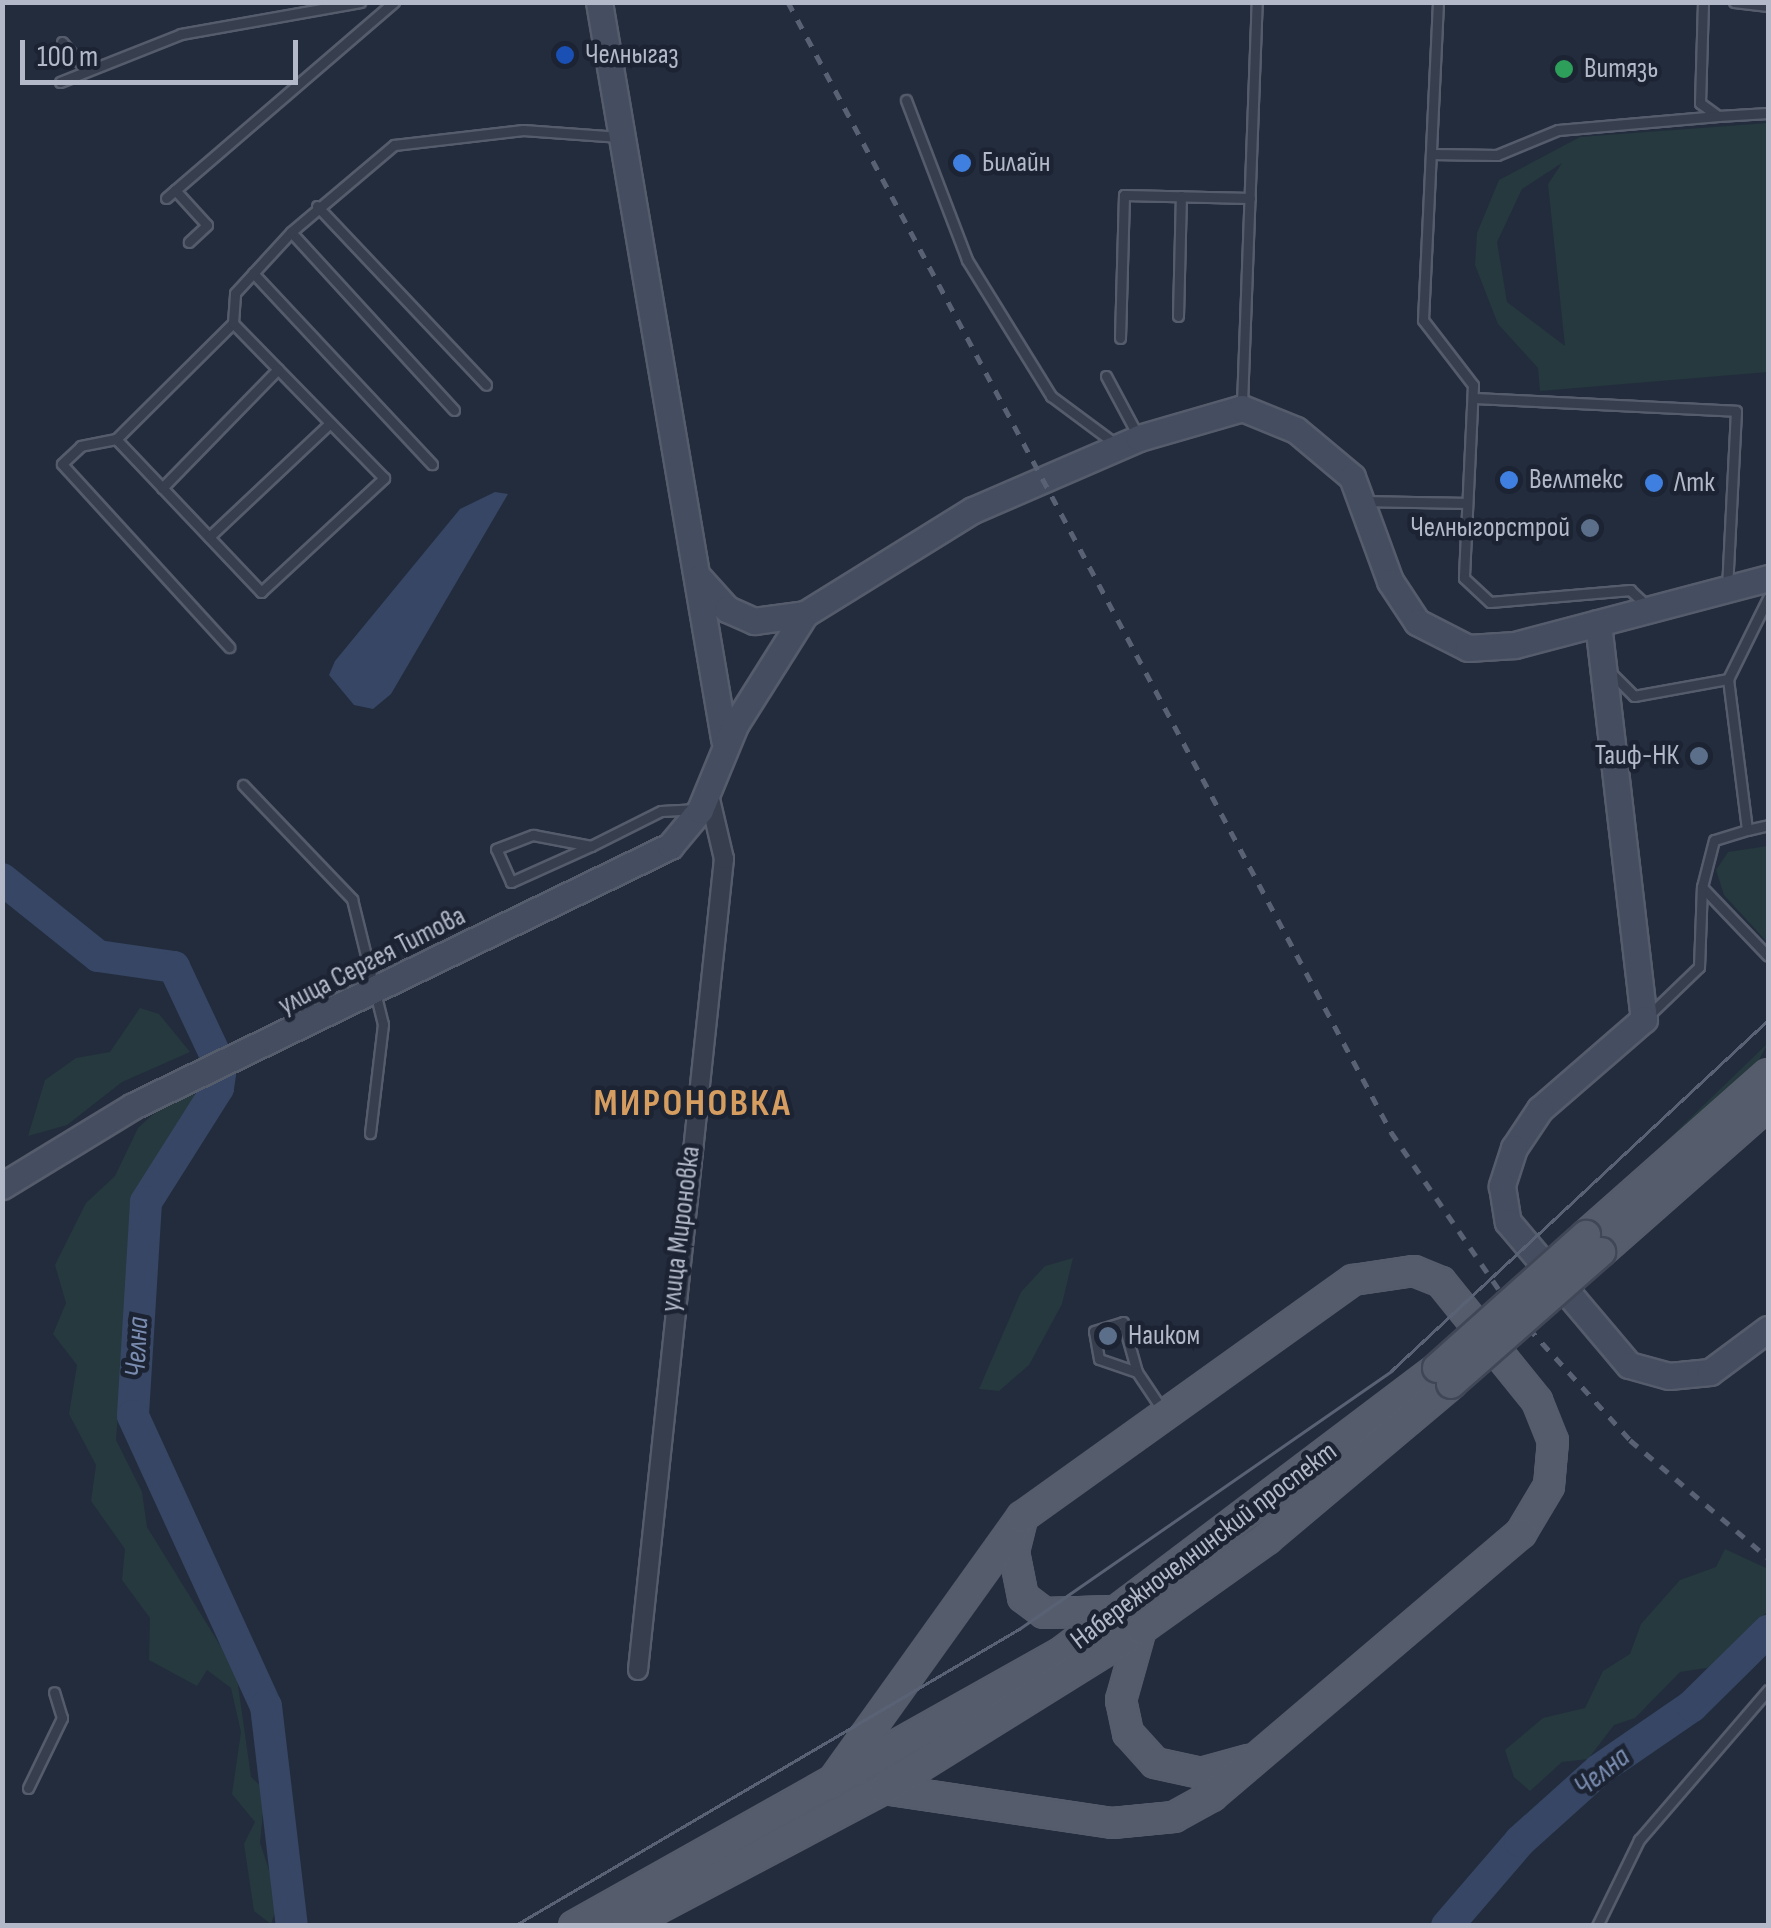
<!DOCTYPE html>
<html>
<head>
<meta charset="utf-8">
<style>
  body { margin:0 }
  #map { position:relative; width:1771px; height:1928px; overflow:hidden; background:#232c3d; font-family:"Sofia Sans Condensed",sans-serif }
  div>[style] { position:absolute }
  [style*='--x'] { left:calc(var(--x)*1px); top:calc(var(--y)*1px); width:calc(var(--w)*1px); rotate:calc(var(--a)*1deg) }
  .green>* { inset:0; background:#25393e }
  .water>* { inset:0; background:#364664 }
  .river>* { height:32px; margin:-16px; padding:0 16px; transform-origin:16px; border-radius:16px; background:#364664 }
  .roads { filter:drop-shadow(2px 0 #555c6b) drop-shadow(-2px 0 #555c6b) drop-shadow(0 2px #555c6b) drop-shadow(0 -2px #555c6b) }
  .lane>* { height:9px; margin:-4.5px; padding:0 4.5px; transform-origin:4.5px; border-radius:4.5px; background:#373e4d }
  .street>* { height:18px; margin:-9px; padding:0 9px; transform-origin:9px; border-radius:9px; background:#373e4d }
  .secondary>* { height:25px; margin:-12.5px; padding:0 12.5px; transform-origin:12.5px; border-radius:12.5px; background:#454d60 }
  .primary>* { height:28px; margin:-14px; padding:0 14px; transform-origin:14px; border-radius:14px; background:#555d6d }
  .tram>* { height:2.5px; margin:-1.25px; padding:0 1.25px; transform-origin:1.25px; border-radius:1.25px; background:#596274 }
  .rail>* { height:5px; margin-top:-2.5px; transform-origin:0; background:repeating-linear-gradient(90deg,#596274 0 10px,transparent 0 20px) }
  .bridges { filter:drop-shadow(2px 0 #404756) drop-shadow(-2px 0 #404756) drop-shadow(0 2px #404756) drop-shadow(0 -2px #404756) }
  .primary-bridge>* { height:28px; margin:-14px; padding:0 14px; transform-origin:14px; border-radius:14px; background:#555d6d }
  .dots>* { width:28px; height:28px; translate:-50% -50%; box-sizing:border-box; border:5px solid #1c2332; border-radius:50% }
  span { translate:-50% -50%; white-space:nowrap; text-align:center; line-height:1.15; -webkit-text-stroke:9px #1c2332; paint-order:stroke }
  .poi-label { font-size:28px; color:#b3b9c8 }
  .left { translate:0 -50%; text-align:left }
  .right { translate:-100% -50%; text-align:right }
  .street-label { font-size:28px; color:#b3b9c8 }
  .water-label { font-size:30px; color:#7a8db1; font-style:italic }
  .district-label { font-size:38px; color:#d69d60; font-weight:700; letter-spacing:2.5px }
  .frame { position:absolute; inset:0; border:5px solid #b3b9c8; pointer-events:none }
  .scale { position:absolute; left:20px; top:40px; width:278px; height:45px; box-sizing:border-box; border:5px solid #b3b9c8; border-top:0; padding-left:12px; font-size:30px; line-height:35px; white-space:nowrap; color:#b3b9c8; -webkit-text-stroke:8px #1c2332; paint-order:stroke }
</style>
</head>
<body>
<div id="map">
  <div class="green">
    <div style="clip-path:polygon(evenodd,1768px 123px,1768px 372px,1540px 391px,1538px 368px,1498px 324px,1475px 265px,1477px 233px,1499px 180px,1580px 137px,1768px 123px,1562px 163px,1548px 184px,1565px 346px,1507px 302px,1497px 242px,1522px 189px,1562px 163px)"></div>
    <div style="clip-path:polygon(1768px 846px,1768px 943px,1724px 895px,1716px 870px,1728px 852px)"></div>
    <div style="clip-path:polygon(140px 1008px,159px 1014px,190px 1052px,122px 1082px,67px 1125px,28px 1136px,45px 1080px,76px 1058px,110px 1052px)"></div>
    <div style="clip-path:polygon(1768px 1043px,1753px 1071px,1582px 1228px,1651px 1156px)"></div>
    <div style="clip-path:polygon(181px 1089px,197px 1096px,192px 1108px,135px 1196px,116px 1440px,142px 1492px,147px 1527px,236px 1671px,251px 1777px,265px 1790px,260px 1843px,279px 1900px,271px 1924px,254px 1911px,244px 1844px,255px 1822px,232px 1794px,241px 1732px,231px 1688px,207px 1670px,197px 1686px,149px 1660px,150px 1618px,122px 1580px,125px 1549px,91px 1501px,96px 1465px,69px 1414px,77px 1365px,53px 1334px,66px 1303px,55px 1265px,86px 1203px,115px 1176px,138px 1128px)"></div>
    <div style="clip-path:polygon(1073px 1258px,1062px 1304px,1029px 1365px,999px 1391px,979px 1389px,1021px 1292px,1045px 1266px)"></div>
    <div style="clip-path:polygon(1725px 1549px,1768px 1569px,1768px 1611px,1713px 1667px,1680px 1672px,1635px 1718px,1614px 1725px,1588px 1759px,1562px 1762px,1530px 1791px,1514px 1777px,1505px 1750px,1543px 1718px,1585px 1708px,1603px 1671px,1630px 1654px,1641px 1624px,1680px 1580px,1716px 1567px)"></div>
  </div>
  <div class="water">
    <div style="clip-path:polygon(495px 492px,508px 494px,391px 694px,373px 709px,354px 705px,329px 675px,335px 661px,460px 509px)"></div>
  </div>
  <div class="river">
    <div style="--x:2;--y:879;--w:123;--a:38.7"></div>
    <div style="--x:98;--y:956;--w:77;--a:8.2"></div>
    <div style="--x:174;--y:967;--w:110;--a:64.8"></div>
    <div style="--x:221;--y:1067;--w:21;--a:98"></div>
    <div style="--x:218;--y:1088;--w:135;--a:122.3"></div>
    <div style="--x:146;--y:1202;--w:214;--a:93.5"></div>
    <div style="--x:133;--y:1416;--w:319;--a:65.4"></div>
    <div style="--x:266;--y:1706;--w:222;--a:83.3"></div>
    <div style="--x:1447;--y:1926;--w:112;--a:-49.3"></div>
    <div style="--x:1520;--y:1841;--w:106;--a:-41.9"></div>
    <div style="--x:1599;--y:1770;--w:113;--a:-34.5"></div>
    <div style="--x:1692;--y:1706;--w:107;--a:-44.6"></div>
  </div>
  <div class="roads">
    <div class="lane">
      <div style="--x:1438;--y:2;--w:318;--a:92.7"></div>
      <div style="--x:1423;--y:320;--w:82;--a:52.4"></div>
      <div style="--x:1473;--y:385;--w:193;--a:92.7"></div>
      <div style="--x:1464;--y:578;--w:35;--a:43"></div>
      <div style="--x:1490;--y:602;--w:141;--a:-4.9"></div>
      <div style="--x:1630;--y:590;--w:22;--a:43"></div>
      <div style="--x:1703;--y:2;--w:101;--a:91.7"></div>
      <div style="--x:1700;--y:103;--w:22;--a:36"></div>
      <div style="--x:1718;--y:116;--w:50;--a:-3.4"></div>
      <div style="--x:1734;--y:2;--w:34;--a:7"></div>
      <div style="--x:62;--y:42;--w:37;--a:49"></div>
      <div style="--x:60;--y:82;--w:130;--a:-21.6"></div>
      <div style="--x:181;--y:34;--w:182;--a:-10.1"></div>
      <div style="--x:906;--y:100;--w:171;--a:69.1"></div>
      <div style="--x:967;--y:260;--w:160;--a:58.3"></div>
      <div style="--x:1051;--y:396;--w:82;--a:36.6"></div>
      <div style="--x:1431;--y:154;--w:66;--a:0.9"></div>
      <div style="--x:1497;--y:155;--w:66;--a:-22.3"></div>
      <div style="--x:1558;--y:130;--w:161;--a:-5"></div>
      <div style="--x:175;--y:190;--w:47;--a:47.6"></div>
      <div style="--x:207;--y:225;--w:25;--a:137"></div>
      <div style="--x:166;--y:198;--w:301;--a:-40.7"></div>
      <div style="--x:317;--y:206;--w:246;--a:46.6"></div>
      <div style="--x:253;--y:273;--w:262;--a:46.9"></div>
      <div style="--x:1178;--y:316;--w:120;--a:-88.6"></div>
      <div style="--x:233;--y:323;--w:165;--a:135.2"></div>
      <div style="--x:116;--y:439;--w:211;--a:46.5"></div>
      <div style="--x:261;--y:592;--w:168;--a:-42.8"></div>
      <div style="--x:384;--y:478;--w:216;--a:-134.3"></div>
      <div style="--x:233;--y:323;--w:30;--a:-86"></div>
      <div style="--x:235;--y:293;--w:83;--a:-47.4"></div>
      <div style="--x:1120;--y:338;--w:143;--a:-88.4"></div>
      <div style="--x:1124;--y:195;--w:126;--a:1.4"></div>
      <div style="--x:1106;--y:376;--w:68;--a:61.9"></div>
      <div style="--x:1474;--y:398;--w:262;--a:2.8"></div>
      <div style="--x:1736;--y:411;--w:175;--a:92.9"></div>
      <div style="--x:1242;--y:404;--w:402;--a:-87.9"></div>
      <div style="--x:454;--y:410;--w:241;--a:-132.5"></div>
      <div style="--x:291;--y:232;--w:135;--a:-40.2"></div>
      <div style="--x:394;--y:145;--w:130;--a:-6.6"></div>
      <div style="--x:523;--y:130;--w:97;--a:4.1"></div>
      <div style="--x:116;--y:439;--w:36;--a:169"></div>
      <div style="--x:81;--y:446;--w:26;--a:137"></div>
      <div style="--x:62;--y:464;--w:248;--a:47.6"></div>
      <div style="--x:162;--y:488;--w:166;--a:-45.7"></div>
      <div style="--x:1364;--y:501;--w:101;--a:1.1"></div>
      <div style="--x:209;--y:537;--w:166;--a:-43.3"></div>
      <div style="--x:1768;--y:598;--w:90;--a:116.3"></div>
      <div style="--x:1728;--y:679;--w:152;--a:82.8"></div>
      <div style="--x:1747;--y:830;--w:22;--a:-13"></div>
      <div style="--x:1610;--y:672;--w:34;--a:45"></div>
      <div style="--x:1634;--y:696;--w:96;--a:-10.3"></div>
      <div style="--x:243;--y:785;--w:158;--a:46.3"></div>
      <div style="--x:352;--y:899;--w:129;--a:76.1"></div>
      <div style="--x:383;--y:1024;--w:110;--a:96.8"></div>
      <div style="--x:1747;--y:830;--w:34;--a:163"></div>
      <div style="--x:1714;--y:840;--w:49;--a:104.3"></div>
      <div style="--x:1702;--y:887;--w:95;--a:46.3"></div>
      <div style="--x:591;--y:846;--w:88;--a:155.8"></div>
      <div style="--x:511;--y:882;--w:36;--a:-114"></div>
      <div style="--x:496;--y:849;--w:40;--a:-21"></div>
      <div style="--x:533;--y:835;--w:59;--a:10.7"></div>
      <div style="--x:591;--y:846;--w:78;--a:-26.6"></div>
      <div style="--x:661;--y:811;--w:37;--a:-3"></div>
      <div style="--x:1647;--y:1017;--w:72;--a:-43.9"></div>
      <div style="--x:1699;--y:967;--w:80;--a:-87.9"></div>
      <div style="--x:1137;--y:1372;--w:40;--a:-161.1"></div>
      <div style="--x:1099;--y:1359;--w:28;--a:-100"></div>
      <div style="--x:1094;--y:1331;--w:30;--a:-17"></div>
      <div style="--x:1123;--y:1322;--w:52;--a:74.4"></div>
      <div style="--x:1137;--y:1372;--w:47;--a:56.3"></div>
      <div style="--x:28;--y:1788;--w:78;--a:-64.1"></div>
      <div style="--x:62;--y:1718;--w:27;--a:-107"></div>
      <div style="--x:1597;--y:1926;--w:96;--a:-64"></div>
      <div style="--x:1639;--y:1840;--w:198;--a:-49.3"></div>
    </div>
    <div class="street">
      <div style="--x:638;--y:1670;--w:816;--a:-83.95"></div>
      <div style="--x:724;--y:859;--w:70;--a:-103.2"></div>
    </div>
    <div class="secondary">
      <div style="--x:599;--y:2;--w:748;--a:80.37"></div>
      <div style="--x:699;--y:578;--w:42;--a:47.9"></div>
      <div style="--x:727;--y:609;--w:30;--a:24"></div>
      <div style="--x:754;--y:621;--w:51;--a:-7.8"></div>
      <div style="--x:805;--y:614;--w:198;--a:-31.8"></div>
      <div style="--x:973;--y:510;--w:181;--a:-23.4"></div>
      <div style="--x:1139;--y:438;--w:107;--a:-16.2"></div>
      <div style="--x:1242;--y:408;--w:58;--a:22.2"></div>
      <div style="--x:1296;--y:430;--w:73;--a:40"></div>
      <div style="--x:1352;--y:477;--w:111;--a:69.9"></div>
      <div style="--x:1390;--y:581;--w:49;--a:56.6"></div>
      <div style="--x:1417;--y:622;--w:57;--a:27"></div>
      <div style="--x:1468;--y:648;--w:47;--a:-3.7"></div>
      <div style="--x:1515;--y:645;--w:262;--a:-14.8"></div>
      <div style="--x:1598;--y:623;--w:399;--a:83.4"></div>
      <div style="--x:1644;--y:1019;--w:138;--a:139.1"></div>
      <div style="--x:1540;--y:1109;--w:47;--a:123.7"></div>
      <div style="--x:1514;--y:1148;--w:40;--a:108"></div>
      <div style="--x:1502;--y:1186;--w:36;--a:81"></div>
      <div style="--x:1508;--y:1222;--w:187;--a:49.8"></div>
      <div style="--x:1629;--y:1365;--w:41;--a:15.4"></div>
      <div style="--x:1669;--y:1376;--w:41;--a:-5.6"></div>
      <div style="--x:1710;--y:1372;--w:72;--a:-36.6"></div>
      <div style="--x:2;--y:1186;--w:153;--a:-31.4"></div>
      <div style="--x:133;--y:1106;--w:597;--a:-25.83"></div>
      <div style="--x:670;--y:846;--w:47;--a:-50.2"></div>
      <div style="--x:700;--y:810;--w:92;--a:-67.6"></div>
      <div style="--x:735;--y:725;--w:131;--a:-57.8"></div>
    </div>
    <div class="primary">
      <div style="--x:1586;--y:1235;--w:243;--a:-41.5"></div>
      <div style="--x:1601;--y:1252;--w:222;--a:-41.4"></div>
      <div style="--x:1021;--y:1523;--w:30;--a:104"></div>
      <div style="--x:1014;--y:1552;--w:46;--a:78.7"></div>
      <div style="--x:1023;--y:1597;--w:26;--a:37"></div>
      <div style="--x:1044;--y:1613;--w:70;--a:-1.6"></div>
      <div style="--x:1141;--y:1629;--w:74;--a:105.7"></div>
      <div style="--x:1121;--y:1700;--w:34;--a:78"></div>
      <div style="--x:1128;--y:1733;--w:40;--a:48"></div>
      <div style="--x:1155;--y:1763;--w:47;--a:12.3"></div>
      <div style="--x:1201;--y:1773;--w:49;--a:-15.5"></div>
      <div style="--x:830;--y:1785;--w:330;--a:-54.4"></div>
      <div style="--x:1022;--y:1517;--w:407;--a:-35.6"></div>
      <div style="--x:1353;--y:1280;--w:62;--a:-8.4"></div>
      <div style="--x:1414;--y:1271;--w:29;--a:22"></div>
      <div style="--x:1441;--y:1282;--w:153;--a:51.1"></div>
      <div style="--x:1537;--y:1401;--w:43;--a:68.2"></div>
      <div style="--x:1553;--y:1441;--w:45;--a:95.1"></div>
      <div style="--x:1549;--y:1486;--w:55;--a:120.8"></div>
      <div style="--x:1521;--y:1533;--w:406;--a:139.6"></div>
      <div style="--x:1212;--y:1796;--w:43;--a:151.1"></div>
      <div style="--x:1174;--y:1817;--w:62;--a:174.5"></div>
      <div style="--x:1112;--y:1823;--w:231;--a:-171.5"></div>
      <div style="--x:574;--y:1926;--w:560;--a:-29.31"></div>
      <div style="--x:1062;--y:1652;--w:470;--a:-37.1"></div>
      <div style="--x:625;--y:1926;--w:293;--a:-27.9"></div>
      <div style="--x:884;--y:1789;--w:303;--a:-31.9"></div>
      <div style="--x:1141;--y:1629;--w:155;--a:-35.5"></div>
      <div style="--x:1267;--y:1539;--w:241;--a:-40.1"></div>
    </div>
  </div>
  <div class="tram">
    <div style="--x:514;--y:1926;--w:586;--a:-30.46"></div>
    <div style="--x:1019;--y:1629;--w:453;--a:-34.7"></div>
    <div style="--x:1391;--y:1371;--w:515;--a:-42.95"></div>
  </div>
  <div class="rail">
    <div style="--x:788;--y:2;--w:1281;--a:61.91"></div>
    <div style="--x:1391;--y:1132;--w:219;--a:55.6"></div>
    <div style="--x:1515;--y:1313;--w:171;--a:47.8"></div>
    <div style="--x:1630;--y:1440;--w:182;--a:40.5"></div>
  </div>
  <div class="bridges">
    <div class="primary-bridge">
      <div style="--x:1437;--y:1368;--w:200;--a:-41.8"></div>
      <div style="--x:1451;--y:1384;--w:200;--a:-41.3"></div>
    </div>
  </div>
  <div class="dots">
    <div style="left:565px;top:55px;background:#1a4fb4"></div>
    <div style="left:1564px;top:69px;background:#2e9e5b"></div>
    <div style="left:962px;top:163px;background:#3f7fe0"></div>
    <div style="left:1509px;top:480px;background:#3f7fe0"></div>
    <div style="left:1654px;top:483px;background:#3f7fe0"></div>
    <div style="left:1590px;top:528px;background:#5c6f8a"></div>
    <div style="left:1699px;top:756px;background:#5c6f8a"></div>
    <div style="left:1108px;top:1336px;background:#5c6f8a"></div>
  </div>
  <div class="poi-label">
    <span class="left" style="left:585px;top:55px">Челныгаз</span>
    <span class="left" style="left:1584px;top:69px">Витязь</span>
    <span class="left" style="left:982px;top:163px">Билайн</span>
    <span class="left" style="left:1529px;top:480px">Веллтекс</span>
    <span class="left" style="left:1674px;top:483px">Лтк</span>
    <span class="right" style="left:1570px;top:528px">Челныгорстрой</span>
    <span class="right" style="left:1679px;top:756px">Таиф-НК</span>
    <span class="left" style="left:1128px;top:1336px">Наиком</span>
  </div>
  <div class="street-label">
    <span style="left:372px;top:961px;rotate:-27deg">улица Сергея Титова</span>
    <span style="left:681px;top:1229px;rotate:-83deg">улица Мироновка</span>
    <span style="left:1204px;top:1546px;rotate:-37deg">Набережночелнинский проспект</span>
  </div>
  <div class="water-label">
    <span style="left:137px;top:1347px;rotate:-87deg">Челна</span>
    <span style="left:1602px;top:1772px;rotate:-38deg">Челна</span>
  </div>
  <div class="district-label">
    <span style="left:693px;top:1104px">МИРОНОВКА</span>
  </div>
  <div class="frame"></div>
  <div class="scale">100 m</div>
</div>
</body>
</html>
